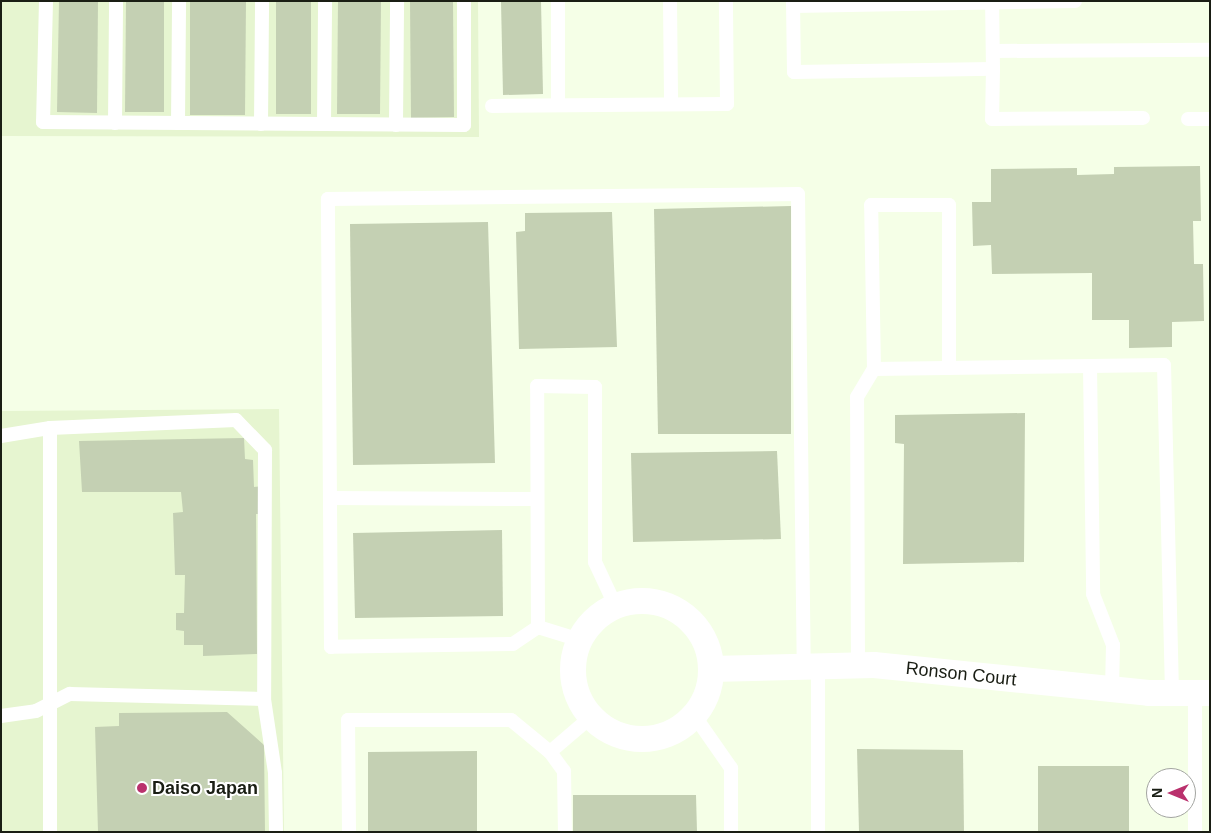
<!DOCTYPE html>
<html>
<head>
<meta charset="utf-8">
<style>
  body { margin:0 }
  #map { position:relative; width:1211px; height:833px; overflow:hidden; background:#f5ffe7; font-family:Helvetica,sans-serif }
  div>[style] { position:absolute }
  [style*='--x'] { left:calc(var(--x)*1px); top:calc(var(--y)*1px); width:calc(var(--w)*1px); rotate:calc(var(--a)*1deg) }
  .built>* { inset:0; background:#e6f5d0 }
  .building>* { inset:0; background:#c4d0b3 }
  .lane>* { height:14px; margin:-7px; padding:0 7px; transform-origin:7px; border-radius:7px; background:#fff }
  .street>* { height:26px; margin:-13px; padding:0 13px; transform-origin:13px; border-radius:13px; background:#fff }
  .street>.ring { margin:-13px; padding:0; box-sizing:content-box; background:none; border:26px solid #fff; border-radius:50% }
  .dots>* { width:14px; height:14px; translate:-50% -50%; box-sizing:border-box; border:2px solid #fff; border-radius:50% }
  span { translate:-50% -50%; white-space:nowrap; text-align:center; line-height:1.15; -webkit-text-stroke:4px #fff; paint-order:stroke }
  .street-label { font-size:18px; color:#1a1e14 }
  .poi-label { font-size:18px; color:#1a1e14; font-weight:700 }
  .left { translate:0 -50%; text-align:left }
  .frame { position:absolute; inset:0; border:2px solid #1a1e14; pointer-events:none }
  .north { position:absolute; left:1146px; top:768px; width:50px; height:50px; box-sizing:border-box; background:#fff; border:1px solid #a3a5a1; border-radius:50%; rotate:270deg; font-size:14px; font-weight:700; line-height:20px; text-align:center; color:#1a1e14 }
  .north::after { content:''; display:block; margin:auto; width:18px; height:22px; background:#ba316d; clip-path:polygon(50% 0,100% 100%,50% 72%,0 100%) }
</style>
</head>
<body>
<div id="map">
  <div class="built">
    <div style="clip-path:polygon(1px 1px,478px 1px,479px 137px,1px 136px)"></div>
    <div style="clip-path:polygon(279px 409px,284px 832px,1px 832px,1px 411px)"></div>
  </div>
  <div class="building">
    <div style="clip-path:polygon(59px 1px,98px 1px,97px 113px,57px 112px)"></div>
    <div style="clip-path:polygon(126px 1px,164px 1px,164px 112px,125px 112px)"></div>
    <div style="clip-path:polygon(190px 1px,246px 1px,245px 115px,190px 115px)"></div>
    <div style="clip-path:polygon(276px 1px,311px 1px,311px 114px,276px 114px)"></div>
    <div style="clip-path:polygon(338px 1px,381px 1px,380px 114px,337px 114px)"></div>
    <div style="clip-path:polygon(410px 1px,453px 1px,454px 117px,411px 118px)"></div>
    <div style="clip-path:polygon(501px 1px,541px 1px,543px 94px,503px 95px)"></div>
    <div style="clip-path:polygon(1200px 166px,1201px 221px,1193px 221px,1194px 264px,1203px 264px,1204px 321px,1172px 322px,1172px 347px,1129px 348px,1129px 320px,1092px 320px,1092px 273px,992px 274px,991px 245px,973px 246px,972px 202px,991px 202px,991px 169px,1077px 168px,1077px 175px,1114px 174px,1114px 167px)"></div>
    <div style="clip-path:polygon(791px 206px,791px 434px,658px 434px,654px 209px)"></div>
    <div style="clip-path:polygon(612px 212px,617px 347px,519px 349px,516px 232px,525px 231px,525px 213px)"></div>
    <div style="clip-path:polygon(488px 222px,495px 463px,353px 465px,350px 224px)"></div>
    <div style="clip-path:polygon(1025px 413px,1024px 562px,903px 564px,904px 444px,895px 443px,895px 415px)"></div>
    <div style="clip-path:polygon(244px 438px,245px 459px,253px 460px,254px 487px,263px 486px,263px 514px,256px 514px,257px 654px,203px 656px,203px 645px,184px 645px,184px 631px,176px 630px,176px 613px,184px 613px,185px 575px,175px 575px,173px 513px,183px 512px,181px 492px,82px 492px,79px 441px)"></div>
    <div style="clip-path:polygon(777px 451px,781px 539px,633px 542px,631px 453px)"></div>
    <div style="clip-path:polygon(502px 530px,503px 616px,355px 618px,353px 533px)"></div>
    <div style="clip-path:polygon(227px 712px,264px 745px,265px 832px,98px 832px,95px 727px,119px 726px,119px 713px)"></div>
    <div style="clip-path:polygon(857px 749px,963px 750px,964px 832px,859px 832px)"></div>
    <div style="clip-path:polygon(477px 751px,477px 832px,368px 832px,368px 752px)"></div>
    <div style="clip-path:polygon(1038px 766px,1129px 766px,1129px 832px,1038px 832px)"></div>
    <div style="clip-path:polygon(573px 795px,696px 795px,697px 832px,573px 832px)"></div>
  </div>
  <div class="lane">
    <div style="--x:46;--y:1;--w:121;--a:91.4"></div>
    <div style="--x:43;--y:122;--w:421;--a:0.4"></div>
    <div style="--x:464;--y:125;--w:124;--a:-90"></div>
    <div style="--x:670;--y:1;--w:103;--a:89.4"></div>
    <div style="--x:793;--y:1;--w:71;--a:89.2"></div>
    <div style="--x:794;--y:72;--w:199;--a:-0.9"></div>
    <div style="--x:993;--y:69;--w:68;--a:-90.8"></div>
    <div style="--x:793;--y:6;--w:282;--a:-1"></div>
    <div style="--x:993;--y:51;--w:217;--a:-0.3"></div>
    <div style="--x:993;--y:69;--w:50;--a:91.1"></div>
    <div style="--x:992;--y:119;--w:151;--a:-0.4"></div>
    <div style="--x:558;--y:105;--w:104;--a:-90"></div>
    <div style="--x:492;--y:106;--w:235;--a:-0.5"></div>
    <div style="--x:727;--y:104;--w:103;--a:-90.6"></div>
    <div style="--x:1188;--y:119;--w:22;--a:0"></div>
    <div style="--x:115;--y:123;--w:122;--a:-89.5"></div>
    <div style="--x:178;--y:123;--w:122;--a:-89.5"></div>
    <div style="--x:261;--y:124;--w:123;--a:-89.5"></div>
    <div style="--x:324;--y:124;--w:123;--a:-89.5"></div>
    <div style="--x:396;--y:125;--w:124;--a:-89.5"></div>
    <div style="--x:1090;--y:366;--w:228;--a:89.2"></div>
    <div style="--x:1093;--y:594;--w:55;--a:68.6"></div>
    <div style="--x:1113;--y:645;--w:44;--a:91.3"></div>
    <div style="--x:874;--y:369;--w:164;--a:-91"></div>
    <div style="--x:871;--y:205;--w:78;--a:0"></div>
    <div style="--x:949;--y:205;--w:163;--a:90"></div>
    <div style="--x:50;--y:428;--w:404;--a:90"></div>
    <div style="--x:1;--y:436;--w:50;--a:-9.3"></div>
    <div style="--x:50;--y:428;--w:186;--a:-2.5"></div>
    <div style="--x:236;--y:420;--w:42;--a:46"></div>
    <div style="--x:265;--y:450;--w:249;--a:90.2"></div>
    <div style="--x:264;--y:699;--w:75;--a:81.5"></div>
    <div style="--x:275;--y:773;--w:59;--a:89"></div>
    <div style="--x:330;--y:498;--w:207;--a:0.3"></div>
    <div style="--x:538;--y:627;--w:30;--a:146"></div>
    <div style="--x:513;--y:644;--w:182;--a:179.1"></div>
    <div style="--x:331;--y:647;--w:448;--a:-90.4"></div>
    <div style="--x:328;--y:199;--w:470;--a:-0.6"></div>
    <div style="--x:798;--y:194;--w:473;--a:89.3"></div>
    <div style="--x:580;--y:640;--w:44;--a:-162.8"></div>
    <div style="--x:538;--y:627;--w:241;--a:-90.2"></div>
    <div style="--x:537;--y:386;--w:58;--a:1"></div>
    <div style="--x:595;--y:387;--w:175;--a:90"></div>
    <div style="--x:595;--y:562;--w:50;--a:65"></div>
    <div style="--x:858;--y:666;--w:269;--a:-90.2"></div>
    <div style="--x:857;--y:397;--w:33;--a:-59"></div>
    <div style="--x:874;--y:369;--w:290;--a:-0.8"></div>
    <div style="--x:1164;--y:365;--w:328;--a:88.6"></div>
    <div style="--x:1195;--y:693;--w:139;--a:90"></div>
    <div style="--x:694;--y:715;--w:65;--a:55.1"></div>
    <div style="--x:731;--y:768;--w:64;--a:90"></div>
    <div style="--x:1;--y:716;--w:35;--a:-8"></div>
    <div style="--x:36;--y:711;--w:38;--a:-27"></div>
    <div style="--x:70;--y:694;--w:194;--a:1.5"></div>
    <div style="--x:550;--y:752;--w:24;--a:54"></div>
    <div style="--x:564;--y:771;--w:61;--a:89.1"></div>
    <div style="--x:349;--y:832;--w:112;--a:-90.5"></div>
    <div style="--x:348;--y:720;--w:163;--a:0"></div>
    <div style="--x:511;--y:720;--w:50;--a:39.4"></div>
    <div style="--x:550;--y:752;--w:54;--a:-40.5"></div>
    <div style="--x:818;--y:832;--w:165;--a:-90"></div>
  </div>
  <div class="street">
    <div class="ring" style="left:573px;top:601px;width:112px;height:112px"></div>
    <div style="--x:711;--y:669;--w:163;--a:-1.4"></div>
    <div style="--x:874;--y:665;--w:276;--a:5.8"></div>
    <div style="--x:1149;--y:693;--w:61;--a:0"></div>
  </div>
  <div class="dots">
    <div style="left:142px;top:788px;background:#ba316d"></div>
  </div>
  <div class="street-label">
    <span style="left:961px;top:674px;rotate:6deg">Ronson Court</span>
  </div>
  <div class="poi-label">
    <span class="left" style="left:152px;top:788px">Daiso Japan</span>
  </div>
  <div class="frame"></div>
  <div class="north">N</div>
</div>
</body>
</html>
